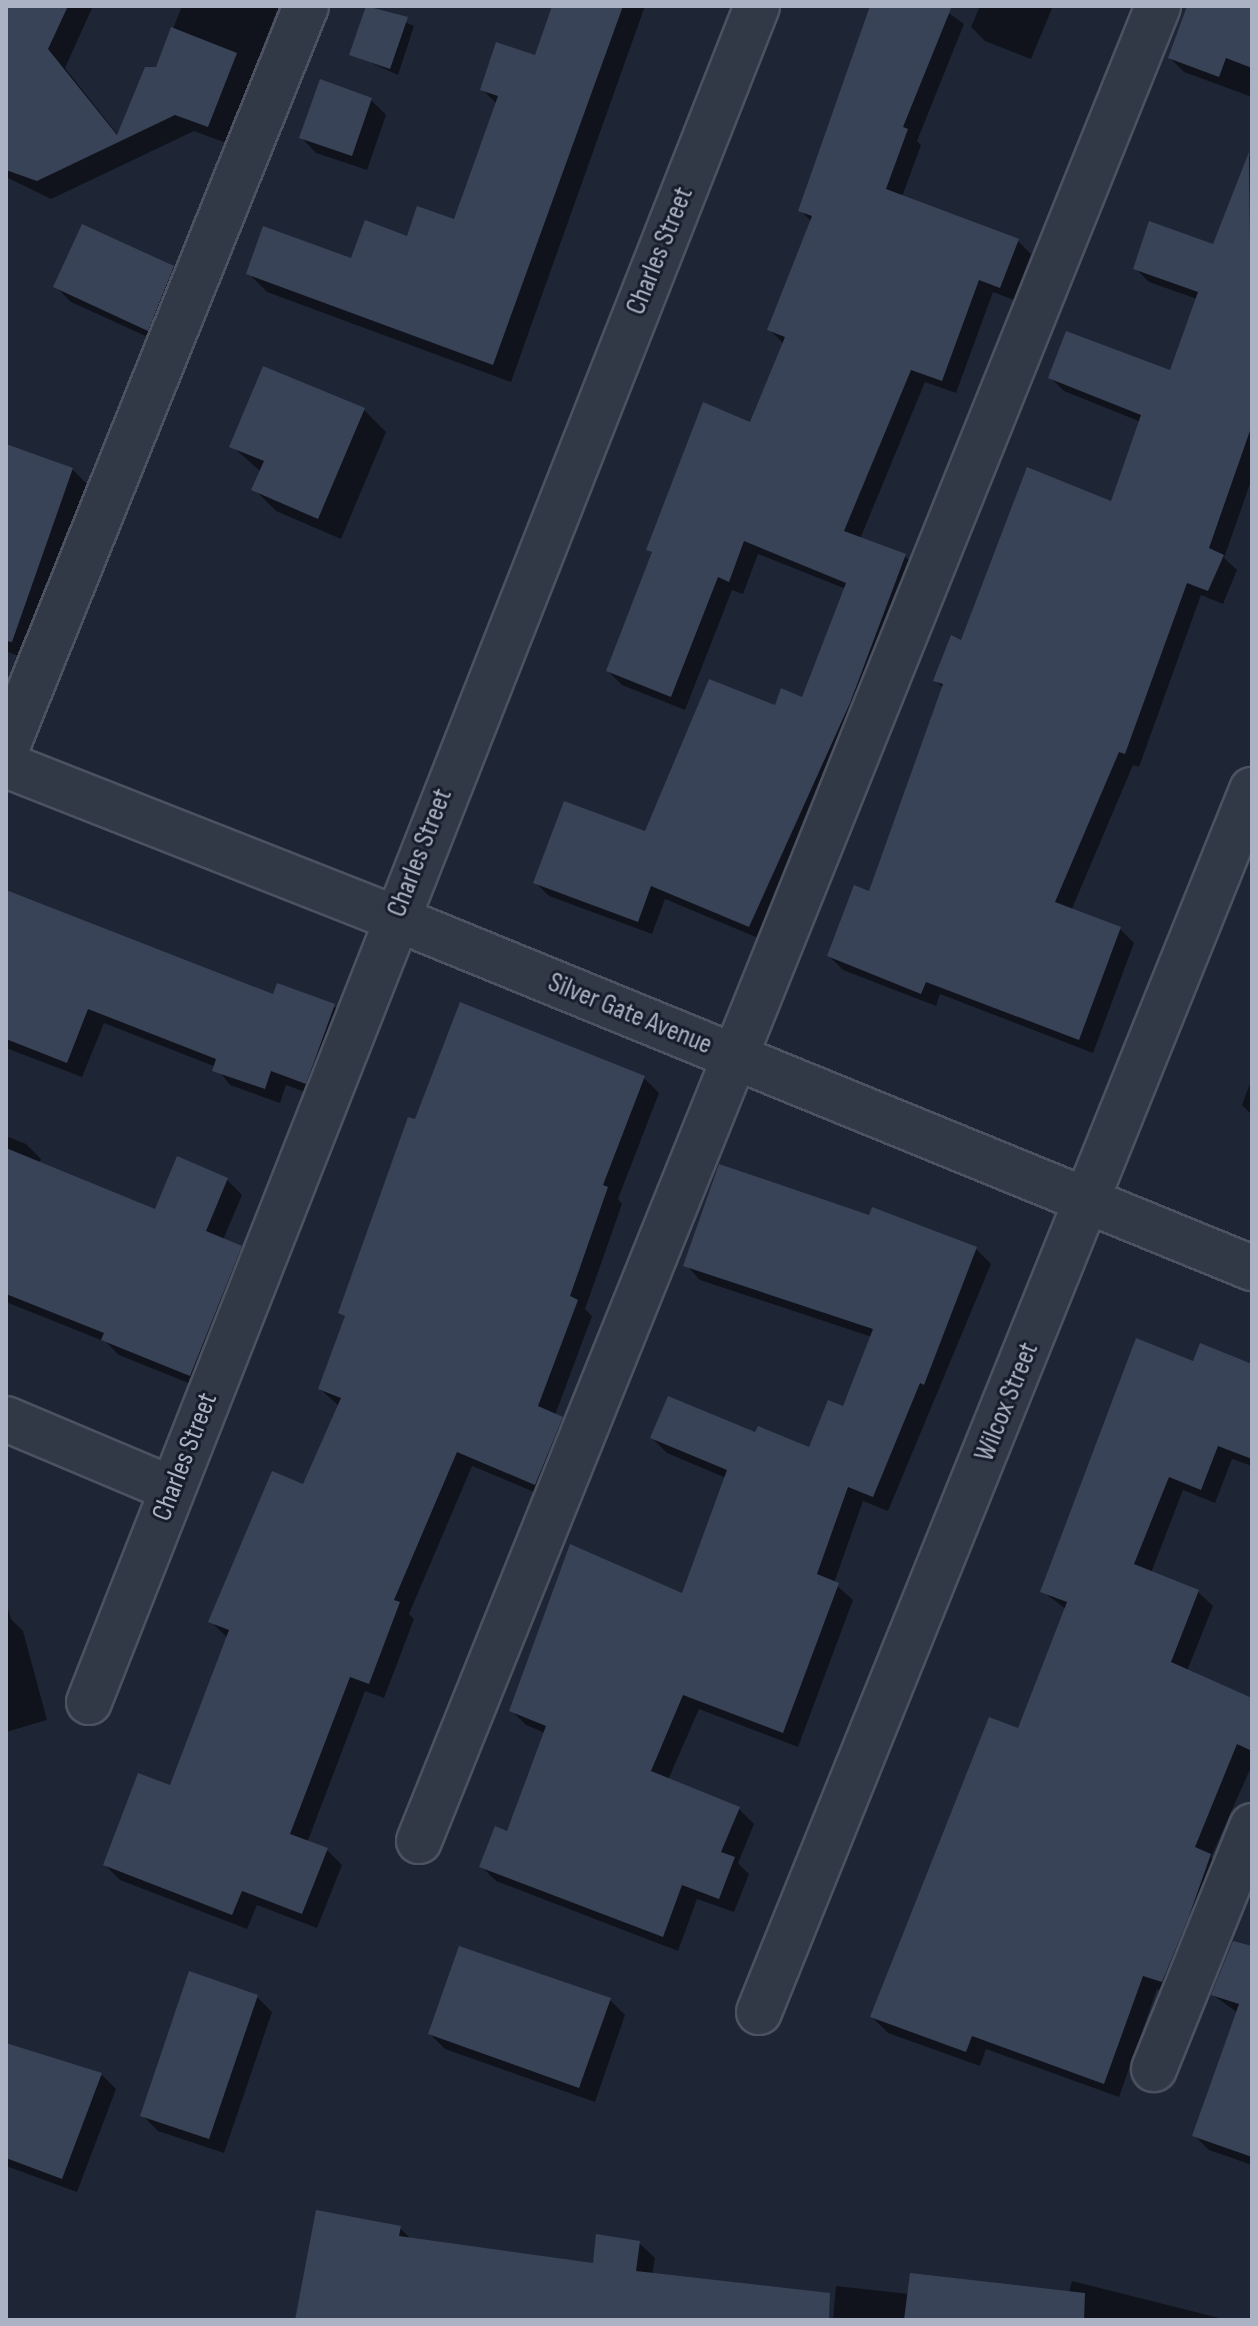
<!DOCTYPE html>
<html>
<head>
<meta charset="utf-8">
<style>
  body { margin:0 }
  #map { position:relative; width:1258px; height:2326px; overflow:hidden; background:#1e2535; font-family:"Sofia Sans Condensed",sans-serif }
  div>[style] { position:absolute }
  [style*='--x'] { left:calc(var(--x)*1px); top:calc(var(--y)*1px); width:calc(var(--w)*1px); rotate:calc(var(--a)*1deg) }
  .shadow>* { inset:0; background:#0007 }
  .building>* { inset:0; background:#394357 }
  .roads { filter:drop-shadow(2px 0 #4c5261) drop-shadow(-2px 0 #4c5261) drop-shadow(0 2px #4c5261) drop-shadow(0 -2px #4c5261) }
  .minor>* { height:44px; margin:-22px; padding:0 22px; transform-origin:22px; border-radius:22px; background:#313846 }
  span { translate:-50% -50%; white-space:nowrap; text-align:center; line-height:1.15; -webkit-text-stroke:6px #171d2a; paint-order:stroke }
  .street-label { font-size:28px; color:#aab2c4 }
  .frame { position:absolute; inset:0; border:8px solid #aab2c4; pointer-events:none }
</style>
</head>
<body>
<div id="map">
  <div class="shadow">
    <div style="clip-path:polygon(6px 6px,93px 6px,65px 68px,118px 135px,157px 69px,182px 6px,308px 6px,298px 19px,277px 10px,226px 143px,194px 131px,51px 199px,6px 177px)"></div>
    <div style="clip-path:polygon(369px 6px,414px 26px,398px 75px,352px 54px)"></div>
    <div style="clip-path:polygon(554px 6px,645px 6px,511px 382px,267px 292px,249px 274px,352px 261px,455px 222px,497px 104px,482px 89px,536px 58px)"></div>
    <div style="clip-path:polygon(873px 6px,939px 6px,964px 24px,917px 141px,921px 145px,902px 197px,1018px 241px,1031px 254px,1014px 300px,993px 292px,956px 393px,925px 382px,860px 539px,905px 556px,918px 569px,763px 940px,665px 899px,652px 934px,549px 896px,536px 883px,646px 833px,776px 708px,804px 699px,846px 589px,758px 554px,743px 594px,732px 590px,685px 710px,622px 685px,608px 671px,653px 554px,648px 549px,751px 425px,784px 344px,770px 330px,812px 222px,801px 211px)"></div>
    <div style="clip-path:polygon(980px 6px,1053px 6px,1031px 59px,985px 41px,971px 27px)"></div>
    <div style="clip-path:polygon(1189px 6px,1252px 6px,1252px 97px,1184px 72px,1170px 58px)"></div>
    <div style="clip-path:polygon(371px 100px,386px 115px,367px 170px,316px 153px,301px 137px)"></div>
    <div style="clip-path:polygon(1252px 150px,1252px 478px,1224px 558px,1237px 570px,1223px 604px,1201px 595px,1139px 767px,1133px 765px,1071px 911px,1120px 929px,1134px 943px,1093px 1053px,940px 994px,936px 1006px,843px 970px,829px 956px,870px 893px,944px 689px,935px 680px,962px 643px,1113px 504px,1141px 422px,1064px 391px,1050px 377px,1171px 373px,1197px 299px,1149px 282px,1135px 268px,1214px 246px)"></div>
    <div style="clip-path:polygon(173px 268px,188px 283px,163px 344px,71px 302px,56px 287px)"></div>
    <div style="clip-path:polygon(364px 410px,386px 432px,341px 539px,276px 511px,254px 489px,261px 472px,232px 446px)"></div>
    <div style="clip-path:polygon(6px 446px,72px 469px,87px 484px,26px 659px,6px 651px)"></div>
    <div style="clip-path:polygon(6px 891px,274px 997px,334px 1006px,349px 1021px,321px 1098px,286px 1085px,280px 1103px,230px 1085px,216px 1067px,104px 1023px,82px 1077px,6px 1048px)"></div>
    <div style="clip-path:polygon(644px 1078px,659px 1093px,618px 1199px,622px 1204px,585px 1309px,592px 1316px,555px 1415px,577px 1433px,551px 1499px,472px 1466px,409px 1614px,414px 1619px,384px 1698px,365px 1691px,307px 1843px,327px 1850px,342px 1865px,317px 1928px,257px 1905px,247px 1929px,120px 1880px,105px 1865px,171px 1788px,228px 1638px,210px 1621px,305px 1487px,339px 1406px,320px 1389px,346px 1318px,341px 1313px,416px 1122px)"></div>
    <div style="clip-path:polygon(1252px 1078px,1252px 1115px,1242px 1105px)"></div>
    <div style="clip-path:polygon(6px 1136px,26px 1144px,41px 1159px,39px 1164px,156px 1211px,226px 1179px,242px 1195px,223px 1240px,256px 1263px,206px 1390px,119px 1355px,106px 1342px,6px 1302px)"></div>
    <div style="clip-path:polygon(871px 1217px,976px 1249px,991px 1264px,888px 1511px,863px 1501px,834px 1583px,853px 1600px,798px 1747px,699px 1709px,668px 1780px,739px 1809px,754px 1824px,738px 1863px,749px 1874px,734px 1912px,697px 1899px,678px 1951px,496px 1881px,481px 1866px,508px 1833px,545px 1733px,526px 1725px,511px 1710px,683px 1595px,726px 1478px,667px 1453px,652px 1438px,756px 1435px,810px 1450px,844px 1408px,872px 1337px,700px 1280px,686px 1265px)"></div>
    <div style="clip-path:polygon(1194px 1363px,1252px 1368px,1252px 1466px,1232px 1459px,1215px 1503px,1183px 1490px,1151px 1573px,1198px 1592px,1213px 1606px,1187px 1671px,1252px 1700px,1252px 1765px,1211px 1857px,1225px 1871px,1177px 1995px,1157px 1989px,1119px 2097px,986px 2049px,980px 2066px,888px 2033px,873px 2018px,990px 1719px,1019px 1731px,1066px 1609px,1042px 1591px)"></div>
    <div style="clip-path:polygon(6px 1601px,11px 1619px,23px 1631px,47px 1720px,6px 1732px)"></div>
    <div style="clip-path:polygon(1252px 1948px,1252px 2165px,1209px 2150px,1194px 2135px,1238px 2013px,1213px 1995px)"></div>
    <div style="clip-path:polygon(257px 1997px,272px 2012px,224px 2153px,158px 2131px,143px 2116px)"></div>
    <div style="clip-path:polygon(610px 2000px,625px 2015px,595px 2102px,445px 2049px,430px 2034px)"></div>
    <div style="clip-path:polygon(6px 2045px,101px 2074px,116px 2089px,77px 2192px,6px 2166px)"></div>
    <div style="clip-path:polygon(400px 2228px,411px 2239px,594px 2265px,639px 2243px,655px 2258px,652px 2275px,821px 2320px,297px 2320px)"></div>
    <div style="clip-path:polygon(1072px 2281px,1227px 2320px,833px 2320px,836px 2286px,909px 2294px,1069px 2293px)"></div>
  </div>
  <div class="building">
    <div style="clip-path:polygon(6px 6px,68px 6px,48px 49px,117px 135px,145px 67px,156px 67px,171px 27px,237px 53px,208px 127px,175px 115px,37px 181px,6px 170px)"></div>
    <div style="clip-path:polygon(366px 6px,408px 17px,390px 69px,349px 55px)"></div>
    <div style="clip-path:polygon(552px 6px,623px 6px,493px 365px,246px 274px,263px 226px,351px 258px,365px 220px,407px 236px,417px 206px,454px 219px,498px 96px,480px 90px,496px 42px,535px 55px)"></div>
    <div style="clip-path:polygon(870px 6px,952px 6px,903px 127px,908px 129px,886px 189px,1019px 239px,1000px 288px,979px 280px,942px 381px,911px 370px,844px 531px,906px 554px,850px 703px,749px 927px,651px 886px,638px 922px,533px 883px,564px 801px,645px 831px,709px 679px,775px 705px,781px 688px,802px 697px,846px 583px,744px 541px,729px 582px,718px 577px,671px 697px,606px 671px,652px 552px,646px 550px,703px 402px,750px 422px,785px 337px,767px 330px,812px 216px,798px 211px)"></div>
    <div style="clip-path:polygon(1187px 6px,1252px 6px,1252px 68px,1226px 58px,1219px 77px,1168px 58px)"></div>
    <div style="clip-path:polygon(320px 79px,372px 98px,352px 156px,299px 138px)"></div>
    <div style="clip-path:polygon(1249px 152px,1252px 425px,1209px 548px,1224px 555px,1208px 591px,1187px 583px,1125px 754px,1119px 752px,1055px 902px,1121px 927px,1079px 1040px,926px 982px,921px 994px,827px 956px,854px 885px,869px 891px,943px 684px,933px 681px,951px 635px,961px 640px,1027px 467px,1111px 501px,1141px 415px,1048px 378px,1066px 331px,1170px 370px,1198px 292px,1133px 269px,1149px 221px,1213px 244px)"></div>
    <div style="clip-path:polygon(82px 224px,174px 266px,148px 331px,53px 287px)"></div>
    <div style="clip-path:polygon(263px 366px,365px 408px,318px 519px,251px 490px,264px 461px,229px 447px)"></div>
    <div style="clip-path:polygon(6px 444px,73px 468px,12px 642px,6px 641px)"></div>
    <div style="clip-path:polygon(6px 890px,273px 994px,277px 983px,335px 1004px,306px 1084px,271px 1071px,265px 1089px,212px 1071px,216px 1059px,88px 1009px,67px 1063px,6px 1039px)"></div>
    <div style="clip-path:polygon(460px 1002px,645px 1076px,603px 1185px,608px 1187px,570px 1296px,578px 1300px,538px 1406px,563px 1417px,535px 1485px,457px 1452px,394px 1600px,400px 1602px,369px 1684px,350px 1677px,290px 1834px,328px 1848px,302px 1914px,242px 1891px,232px 1915px,103px 1865px,138px 1773px,170px 1785px,229px 1630px,208px 1622px,272px 1471px,303px 1484px,341px 1398px,318px 1389px,345px 1316px,338px 1313px,408px 1117px,415px 1119px)"></div>
    <div style="clip-path:polygon(6px 1148px,155px 1209px,177px 1156px,228px 1178px,206px 1231px,242px 1246px,190px 1376px,101px 1340px,104px 1333px,6px 1294px)"></div>
    <div style="clip-path:polygon(719px 1164px,869px 1215px,872px 1207px,977px 1247px,924px 1385px,920px 1383px,873px 1497px,848px 1487px,817px 1574px,839px 1583px,783px 1733px,683px 1695px,651px 1771px,740px 1807px,721px 1852px,735px 1857px,719px 1899px,682px 1885px,663px 1937px,479px 1867px,495px 1826px,507px 1831px,546px 1726px,509px 1711px,570px 1544px,682px 1593px,727px 1470px,650px 1438px,668px 1396px,755px 1432px,758px 1426px,809px 1447px,828px 1400px,843px 1406px,873px 1329px,683px 1266px)"></div>
    <div style="clip-path:polygon(1136px 1338px,1193px 1361px,1200px 1343px,1252px 1364px,1252px 1459px,1218px 1446px,1201px 1490px,1169px 1477px,1134px 1564px,1199px 1590px,1171px 1662px,1252px 1698px,1252px 1751px,1237px 1744px,1195px 1847px,1211px 1854px,1188px 1919px,1162px 1982px,1143px 1976px,1104px 2084px,972px 2036px,966px 2052px,870px 2017px,989px 1717px,1018px 1728px,1067px 1602px,1040px 1592px)"></div>
    <div style="clip-path:polygon(1233px 1941px,1252px 1946px,1252px 2157px,1192px 2136px,1239px 2004px,1211px 1995px)"></div>
    <div style="clip-path:polygon(459px 1946px,611px 1998px,579px 2088px,428px 2034px)"></div>
    <div style="clip-path:polygon(189px 1971px,258px 1995px,209px 2139px,140px 2116px)"></div>
    <div style="clip-path:polygon(6px 2043px,102px 2073px,62px 2179px,6px 2158px)"></div>
    <div style="clip-path:polygon(316px 2210px,401px 2226px,399px 2236px,593px 2263px,596px 2234px,640px 2241px,636px 2271px,830px 2293px,829px 2320px,295px 2320px)"></div>
    <div style="clip-path:polygon(910px 2273px,1085px 2293px,1084px 2320px,904px 2320px)"></div>
  </div>
  <div class="roads">
    <div class="minor">
      <div style="--x:6;--y:749;--w:801;--a:-68.01"></div>
      <div style="--x:6;--y:765;--w:418;--a:21.5"></div>
      <div style="--x:395;--y:918;--w:926;--a:22.22"></div>
      <div style="--x:6;--y:1419;--w:180;--a:22.9"></div>
      <div style="--x:89;--y:1702;--w:1823;--a:-68.5"></div>
      <div style="--x:419;--y:1841;--w:1978;--a:-68.06"></div>
      <div style="--x:759;--y:2012;--w:1318;--a:-68.03"></div>
      <div style="--x:1154;--y:2069;--w:262;--a:-68"></div>
    </div>
  </div>
  <div class="street-label">
    <span style="left:660px;top:251px;rotate:-68deg">Charles Street</span>
    <span style="left:420px;top:853px;rotate:-69deg">Charles Street</span>
    <span style="left:630px;top:1014px;rotate:22deg">Silver Gate Avenue</span>
    <span style="left:1007px;top:1402px;rotate:-68deg">Wilcox Street</span>
    <span style="left:185px;top:1457px;rotate:-69deg">Charles Street</span>
  </div>
  <div class="frame"></div>
</div>
</body>
</html>
